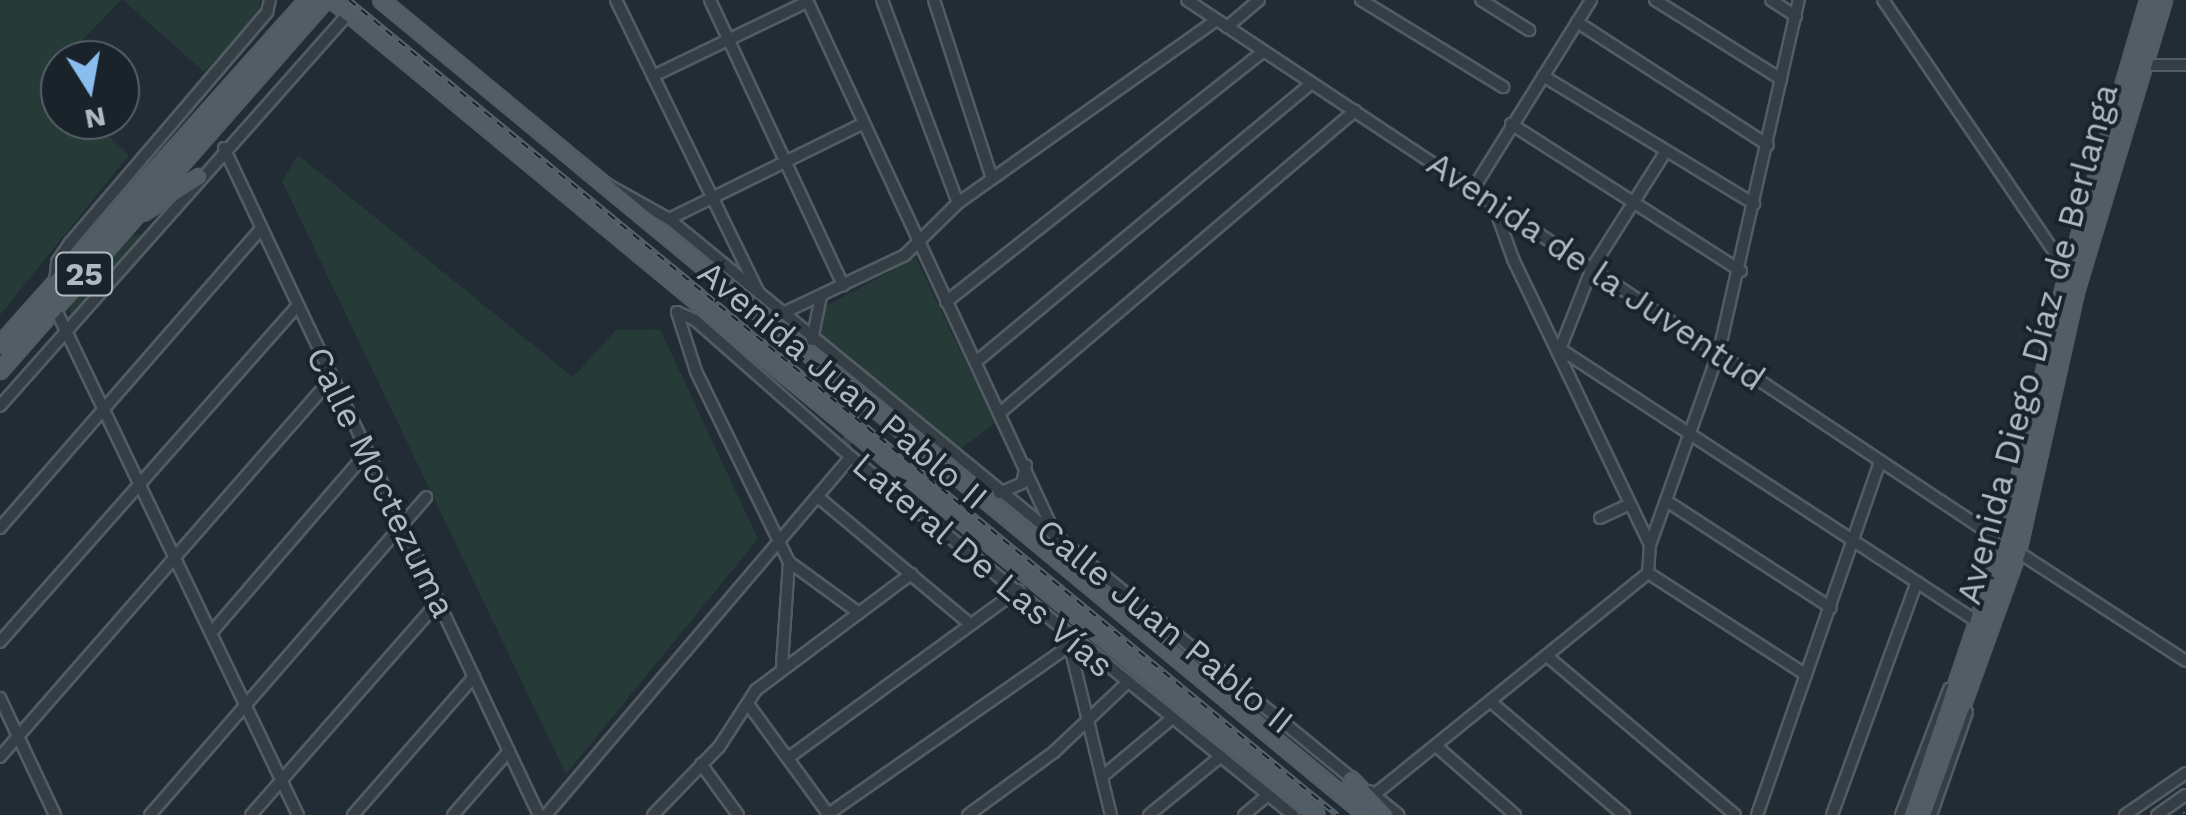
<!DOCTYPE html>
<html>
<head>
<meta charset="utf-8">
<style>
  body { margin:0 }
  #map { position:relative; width:2186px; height:815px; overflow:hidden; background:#212c35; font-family:"Work Sans",sans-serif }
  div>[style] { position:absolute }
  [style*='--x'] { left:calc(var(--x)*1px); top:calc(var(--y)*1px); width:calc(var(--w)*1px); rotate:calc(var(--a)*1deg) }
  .green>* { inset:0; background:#263a37 }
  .minor-tunnel>* { height:10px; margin-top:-5px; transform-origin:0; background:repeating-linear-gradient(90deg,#36414a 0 10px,transparent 0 15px) }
  .roads { filter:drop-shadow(2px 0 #525c63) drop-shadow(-2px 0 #525c63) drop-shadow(0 2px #525c63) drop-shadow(0 -2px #525c63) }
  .minor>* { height:10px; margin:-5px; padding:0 5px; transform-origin:5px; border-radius:5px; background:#353e45 }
  .major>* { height:14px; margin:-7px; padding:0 7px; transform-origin:7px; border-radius:7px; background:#535d66 }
  .rail>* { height:6px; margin-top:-3px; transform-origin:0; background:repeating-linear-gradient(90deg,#1a232a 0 8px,#57636c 0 16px); box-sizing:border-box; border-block:2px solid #57636c }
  span { translate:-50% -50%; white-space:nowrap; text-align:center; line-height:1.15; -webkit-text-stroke:8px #1a232a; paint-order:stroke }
  .shield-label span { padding:2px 8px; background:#1a232a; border:2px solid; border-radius:8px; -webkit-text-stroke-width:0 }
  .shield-label { font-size:32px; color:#afb9c2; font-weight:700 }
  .street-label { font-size:35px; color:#afb9c2 }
  .north { position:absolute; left:40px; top:40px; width:100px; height:100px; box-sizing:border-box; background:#1a232a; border:2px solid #565f67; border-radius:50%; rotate:169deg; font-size:28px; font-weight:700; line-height:40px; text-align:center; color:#afb9c2 }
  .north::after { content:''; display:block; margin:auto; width:35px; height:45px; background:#88bdee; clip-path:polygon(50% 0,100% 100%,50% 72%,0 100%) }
</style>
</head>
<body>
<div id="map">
  <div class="green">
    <div style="clip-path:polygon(0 0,121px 0,46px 78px,60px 92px,60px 120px,91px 120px,129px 155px,0 315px)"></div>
    <div style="clip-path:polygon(123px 0,260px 0,259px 15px,204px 72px)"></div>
    <div style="clip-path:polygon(298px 155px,573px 377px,616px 330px,660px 329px,758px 539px,566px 774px,282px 181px)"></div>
    <div style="clip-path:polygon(147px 233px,77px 314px,70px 315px,70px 306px,131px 236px)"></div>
    <div style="clip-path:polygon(916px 258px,995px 423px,959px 450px,817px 333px,818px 310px)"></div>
  </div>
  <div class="minor-tunnel">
    <div style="--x:845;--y:445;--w:58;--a:-63.4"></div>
  </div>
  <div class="roads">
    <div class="minor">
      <div style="--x:616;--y:0;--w:324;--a:64"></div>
      <div style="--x:710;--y:0;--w:315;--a:65"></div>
      <div style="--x:807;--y:0;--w:587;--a:65.1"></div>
      <div style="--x:882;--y:0;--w:217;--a:69.5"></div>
      <div style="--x:934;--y:0;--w:187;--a:72"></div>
      <div style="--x:1187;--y:0;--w:981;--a:33.61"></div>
      <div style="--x:1361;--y:0;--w:167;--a:31.5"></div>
      <div style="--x:1481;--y:0;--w:57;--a:32"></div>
      <div style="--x:1655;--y:0;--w:149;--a:32.1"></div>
      <div style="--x:1771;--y:0;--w:30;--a:33"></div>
      <div style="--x:1883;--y:0;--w:335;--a:55.8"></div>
      <div style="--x:1577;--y:22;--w:227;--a:32.8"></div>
      <div style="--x:1227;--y:27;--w:42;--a:-40.2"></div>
      <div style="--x:2145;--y:65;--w:41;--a:0"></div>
      <div style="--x:653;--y:76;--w:171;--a:-25.7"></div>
      <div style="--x:1543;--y:76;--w:247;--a:31.2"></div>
      <div style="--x:1511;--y:124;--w:273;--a:32.6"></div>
      <div style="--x:224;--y:148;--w:738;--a:64.72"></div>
      <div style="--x:603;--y:182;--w:76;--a:29.3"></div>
      <div style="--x:669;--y:219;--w:887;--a:39.33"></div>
      <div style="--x:1473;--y:189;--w:223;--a:-58"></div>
      <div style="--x:1493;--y:203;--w:59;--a:70.3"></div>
      <div style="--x:1513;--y:259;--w:317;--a:64.4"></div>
      <div style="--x:669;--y:219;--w:215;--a:-26.2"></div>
      <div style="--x:55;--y:282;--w:20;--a:-84"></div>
      <div style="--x:57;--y:262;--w:23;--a:-56"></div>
      <div style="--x:70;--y:243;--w:304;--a:-49.5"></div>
      <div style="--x:267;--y:12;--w:12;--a:-76"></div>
      <div style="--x:946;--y:302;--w:404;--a:-38.3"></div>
      <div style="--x:55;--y:308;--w:562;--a:64.39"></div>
      <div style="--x:781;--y:314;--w:137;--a:-25.4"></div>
      <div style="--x:905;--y:255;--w:74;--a:-44.5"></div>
      <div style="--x:958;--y:203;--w:316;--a:-35.3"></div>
      <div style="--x:812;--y:340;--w:45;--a:-78.4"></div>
      <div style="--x:1560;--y:349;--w:501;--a:33.18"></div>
      <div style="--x:1560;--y:349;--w:87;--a:-68.4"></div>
      <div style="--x:1592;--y:268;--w:138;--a:-57.7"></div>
      <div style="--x:977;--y:361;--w:434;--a:-39.7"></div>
      <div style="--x:0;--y:406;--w:524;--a:-48.4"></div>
      <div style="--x:1001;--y:412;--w:465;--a:-40.4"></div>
      <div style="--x:999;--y:493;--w:25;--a:-23"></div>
      <div style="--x:1022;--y:483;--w:18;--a:-77"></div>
      <div style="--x:818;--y:497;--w:199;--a:39.9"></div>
      <div style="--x:1668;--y:502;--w:194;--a:33"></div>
      <div style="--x:1600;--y:518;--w:33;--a:-25"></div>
      <div style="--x:0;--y:528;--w:394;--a:-48.9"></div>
      <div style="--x:2018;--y:552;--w:200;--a:33"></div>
      <div style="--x:1648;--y:573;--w:188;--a:32.8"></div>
      <div style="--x:859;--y:613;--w:87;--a:-143.9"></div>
      <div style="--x:789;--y:562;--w:212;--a:-116"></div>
      <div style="--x:696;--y:371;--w:62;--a:-107.9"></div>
      <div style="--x:677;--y:312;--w:20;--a:24"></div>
      <div style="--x:695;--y:320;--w:208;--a:41.3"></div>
      <div style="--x:851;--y:457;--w:569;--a:39.01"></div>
      <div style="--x:211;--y:633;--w:239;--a:-49.2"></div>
      <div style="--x:0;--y:642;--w:447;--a:-48.5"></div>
      <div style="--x:1070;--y:647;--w:173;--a:76.3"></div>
      <div style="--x:1547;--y:656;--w:246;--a:40.2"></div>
      <div style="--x:782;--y:665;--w:103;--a:-86.1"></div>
      <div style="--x:0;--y:698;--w:129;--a:64.8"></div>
      <div style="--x:1491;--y:702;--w:175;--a:40.4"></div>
      <div style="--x:748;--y:704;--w:137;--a:53.9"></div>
      <div style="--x:1436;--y:746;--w:105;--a:41.1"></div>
      <div style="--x:0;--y:757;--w:502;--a:-48.79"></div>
      <div style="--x:788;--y:758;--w:285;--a:-36.1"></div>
      <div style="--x:701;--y:764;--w:63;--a:54"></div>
      <div style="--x:1103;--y:776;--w:87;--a:-39.9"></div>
      <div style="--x:1369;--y:791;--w:38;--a:39"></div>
      <div style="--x:1374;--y:795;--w:353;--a:-39"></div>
      <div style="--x:1648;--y:573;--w:28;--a:-86"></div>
      <div style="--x:1650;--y:545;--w:206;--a:-70.4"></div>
      <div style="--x:1719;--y:351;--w:360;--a:-77.2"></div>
      <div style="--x:150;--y:815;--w:421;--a:-49"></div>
      <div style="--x:251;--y:815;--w:285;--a:-48.7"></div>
      <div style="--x:353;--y:815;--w:184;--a:-48.8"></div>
      <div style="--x:453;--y:815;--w:85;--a:-48.8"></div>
      <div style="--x:546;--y:815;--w:470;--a:-49.6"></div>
      <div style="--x:653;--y:815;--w:95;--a:-45.9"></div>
      <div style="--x:719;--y:747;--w:68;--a:-57"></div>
      <div style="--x:756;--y:690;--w:194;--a:-36.8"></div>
      <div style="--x:827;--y:815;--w:302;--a:-34.9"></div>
      <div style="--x:968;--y:815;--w:107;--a:-36.2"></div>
      <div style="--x:1054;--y:752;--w:99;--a:-43.4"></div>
      <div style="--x:1149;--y:815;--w:93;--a:-39.3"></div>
      <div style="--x:1244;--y:815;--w:31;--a:-40"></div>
      <div style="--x:1757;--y:815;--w:375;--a:-70.8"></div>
      <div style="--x:1832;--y:815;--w:248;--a:-70"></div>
      <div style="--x:1901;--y:815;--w:135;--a:-69.1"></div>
      <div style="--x:1931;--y:815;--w:109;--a:-70.7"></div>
      <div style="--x:2125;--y:815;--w:74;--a:-34.5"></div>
      <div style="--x:2157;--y:815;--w:35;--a:-35"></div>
    </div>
    <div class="major">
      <div style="--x:332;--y:0;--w:1278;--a:39.6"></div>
      <div style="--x:381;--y:0;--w:1278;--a:39.6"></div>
      <div style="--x:143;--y:213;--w:67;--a:-32.7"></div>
      <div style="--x:0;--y:345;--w:462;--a:-48.3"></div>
      <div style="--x:0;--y:371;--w:494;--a:-48.7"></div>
      <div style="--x:1351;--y:779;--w:50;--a:46.6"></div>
      <div style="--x:1912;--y:815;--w:287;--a:-71.3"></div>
      <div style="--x:2004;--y:543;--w:262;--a:-76.8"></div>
      <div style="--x:2064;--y:288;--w:300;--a:-73.7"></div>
      <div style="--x:1923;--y:815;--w:280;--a:-70.1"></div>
      <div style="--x:2018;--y:552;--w:266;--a:-77.4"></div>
      <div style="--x:2076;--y:292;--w:305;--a:-73.2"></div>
    </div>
  </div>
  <div class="rail">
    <div style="--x:349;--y:0;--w:1281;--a:39.52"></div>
    <div style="--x:2184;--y:815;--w:2;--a:-27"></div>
  </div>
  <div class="shield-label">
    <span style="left:84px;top:274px">25</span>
  </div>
  <div class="street-label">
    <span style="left:1596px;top:271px;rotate:34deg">Avenida de la Juventud</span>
    <span style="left:2037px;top:344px;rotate:-75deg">Avenida Diego Díaz de Berlanga</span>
    <span style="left:843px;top:385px;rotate:40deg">Avenida Juan Pablo II</span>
    <span style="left:381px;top:482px;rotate:64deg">Calle Moctezuma</span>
    <span style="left:983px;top:565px;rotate:40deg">Lateral De Las Vías</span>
    <span style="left:1165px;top:626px;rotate:39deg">Calle Juan Pablo II</span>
  </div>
  <div class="north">N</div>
</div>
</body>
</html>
